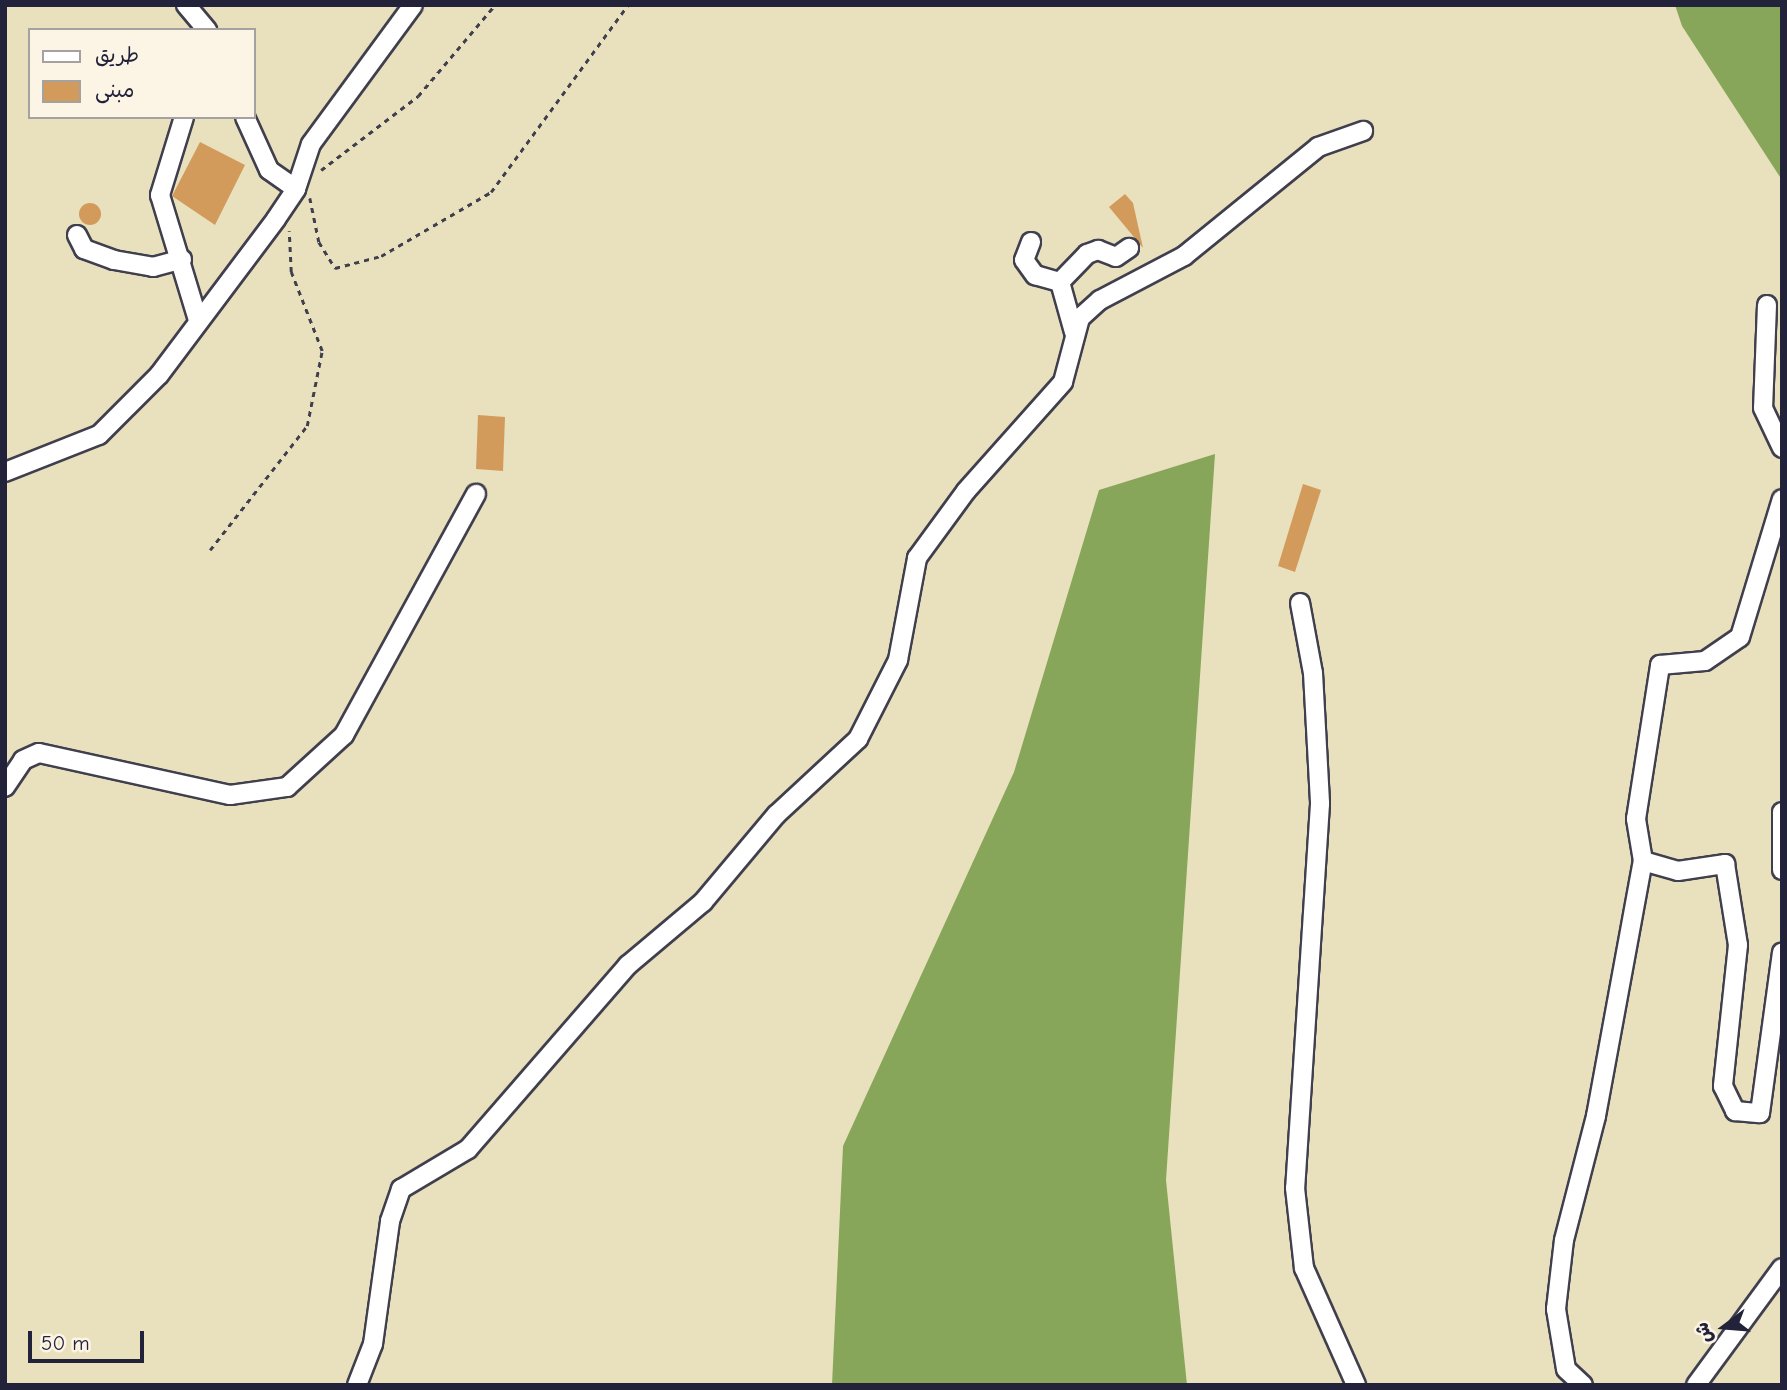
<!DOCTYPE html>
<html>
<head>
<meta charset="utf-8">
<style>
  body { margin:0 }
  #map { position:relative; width:1787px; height:1390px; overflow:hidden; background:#e9e1bd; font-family:"Comic Neue","Playpen Sans Arabic",sans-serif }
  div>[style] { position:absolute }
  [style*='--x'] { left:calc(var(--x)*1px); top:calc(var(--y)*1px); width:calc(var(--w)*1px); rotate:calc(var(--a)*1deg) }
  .forest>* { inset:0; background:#88a659 }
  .building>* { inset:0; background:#d29b5c }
  .round { border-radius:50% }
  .path>* { height:2.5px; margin-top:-1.25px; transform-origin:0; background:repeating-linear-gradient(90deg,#403f4e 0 5px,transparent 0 10px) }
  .roads { filter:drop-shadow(2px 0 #403f4e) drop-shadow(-2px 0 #403f4e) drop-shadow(0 2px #403f4e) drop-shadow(0 -2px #403f4e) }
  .minor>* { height:18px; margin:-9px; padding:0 9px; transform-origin:9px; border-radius:9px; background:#fff }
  span { translate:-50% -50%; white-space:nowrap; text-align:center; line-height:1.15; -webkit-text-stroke:5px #fcf5e5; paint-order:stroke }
  .frame { position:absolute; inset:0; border:7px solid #22223b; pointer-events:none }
  .legend { position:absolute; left:28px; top:28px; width:228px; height:91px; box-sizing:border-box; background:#fcf5e5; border:2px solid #a5a1a1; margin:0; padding:9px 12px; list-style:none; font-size:21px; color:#22223b }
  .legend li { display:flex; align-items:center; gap:14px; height:35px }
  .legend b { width:35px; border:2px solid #a5a1a1 }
  .north { position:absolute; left:1689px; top:1292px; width:70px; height:70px; -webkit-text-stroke:5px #fcf5e5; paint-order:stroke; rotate:254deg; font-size:19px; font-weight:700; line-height:28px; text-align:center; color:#22223b }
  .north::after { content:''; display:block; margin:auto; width:24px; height:32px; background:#22223b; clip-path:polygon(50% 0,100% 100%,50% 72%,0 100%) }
  .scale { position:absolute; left:28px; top:1331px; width:116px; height:32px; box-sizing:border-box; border:4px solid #22223b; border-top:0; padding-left:9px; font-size:21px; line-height:24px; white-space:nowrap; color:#22223b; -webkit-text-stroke:5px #fcf5e5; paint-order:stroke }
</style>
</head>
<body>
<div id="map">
  <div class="forest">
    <div style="clip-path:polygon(1675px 5px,1782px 5px,1782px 180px,1682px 26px)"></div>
    <div style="clip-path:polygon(1215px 454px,1166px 1180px,1187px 1385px,832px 1385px,843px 1146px,1014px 772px,1099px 490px)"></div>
  </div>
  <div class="building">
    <div style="clip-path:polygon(200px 142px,245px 165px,215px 225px,172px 196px)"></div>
    <div style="clip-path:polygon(1125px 194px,1133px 203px,1143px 248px,1109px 207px)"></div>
    <div class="round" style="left:79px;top:203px;width:22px;height:22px"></div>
    <div style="clip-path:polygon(478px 415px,505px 417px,503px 471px,476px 469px)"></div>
    <div style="clip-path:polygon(1303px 484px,1321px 490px,1295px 572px,1278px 566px)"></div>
  </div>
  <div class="path">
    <div style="--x:321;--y:170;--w:122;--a:-37.3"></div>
    <div style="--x:418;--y:96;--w:119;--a:-49.8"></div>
    <div style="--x:310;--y:198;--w:45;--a:78.4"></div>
    <div style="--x:319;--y:242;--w:31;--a:58"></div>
    <div style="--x:335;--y:268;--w:48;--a:-14.6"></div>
    <div style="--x:381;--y:256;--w:127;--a:-30.2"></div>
    <div style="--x:491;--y:192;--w:232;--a:-53.8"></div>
    <div style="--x:210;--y:550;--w:157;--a:-52"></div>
    <div style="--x:307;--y:426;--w:76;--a:-78.7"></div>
    <div style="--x:322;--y:351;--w:85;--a:-111.4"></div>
    <div style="--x:291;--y:272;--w:41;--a:-92.8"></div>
  </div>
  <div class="roads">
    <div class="minor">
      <div style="--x:186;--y:5;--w:33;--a:50"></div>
      <div style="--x:184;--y:117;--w:82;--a:107.1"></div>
      <div style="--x:160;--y:195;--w:131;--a:73.1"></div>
      <div style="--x:245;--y:117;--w:58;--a:65.6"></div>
      <div style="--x:269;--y:170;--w:33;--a:35"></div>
      <div style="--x:77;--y:235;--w:16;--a:63"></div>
      <div style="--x:84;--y:249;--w:32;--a:20"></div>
      <div style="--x:114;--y:260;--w:40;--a:10"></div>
      <div style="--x:153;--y:267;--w:30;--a:-15"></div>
      <div style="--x:1031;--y:242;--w:19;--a:111"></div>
      <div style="--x:1024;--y:260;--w:19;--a:54"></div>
      <div style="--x:1035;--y:275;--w:26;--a:16"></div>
      <div style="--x:1060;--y:282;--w:52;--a:74.4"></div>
      <div style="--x:1060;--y:282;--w:39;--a:-46"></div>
      <div style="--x:1087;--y:254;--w:12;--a:-20"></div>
      <div style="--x:1098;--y:250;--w:19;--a:21"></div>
      <div style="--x:1116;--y:257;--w:16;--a:-35"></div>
      <div style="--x:1767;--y:305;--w:103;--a:92.2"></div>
      <div style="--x:1763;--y:408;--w:44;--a:64.6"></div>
      <div style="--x:5;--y:472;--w:101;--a:-21.5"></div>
      <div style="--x:99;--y:435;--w:85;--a:-45"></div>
      <div style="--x:159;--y:375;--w:195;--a:-53.1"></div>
      <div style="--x:276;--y:219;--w:36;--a:-56"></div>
      <div style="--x:296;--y:189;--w:47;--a:-71.6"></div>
      <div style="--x:311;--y:144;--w:172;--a:-53.7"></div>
      <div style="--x:1300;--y:603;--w:71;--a:79.5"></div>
      <div style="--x:1313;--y:673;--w:131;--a:86.9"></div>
      <div style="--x:1320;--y:804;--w:385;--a:93.7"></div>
      <div style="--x:1295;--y:1188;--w:81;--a:83.6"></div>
      <div style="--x:1304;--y:1268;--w:128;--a:66"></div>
      <div style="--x:5;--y:787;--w:32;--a:-56"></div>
      <div style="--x:23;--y:760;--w:17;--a:-24"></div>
      <div style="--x:39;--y:753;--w:196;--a:12.4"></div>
      <div style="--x:230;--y:795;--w:58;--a:-8"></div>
      <div style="--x:287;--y:787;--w:77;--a:-42.4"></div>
      <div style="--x:344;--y:735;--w:275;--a:-61.3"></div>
      <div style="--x:1782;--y:812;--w:58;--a:90"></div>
      <div style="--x:1643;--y:861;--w:36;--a:16"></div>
      <div style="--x:1678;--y:871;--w:48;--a:-8.5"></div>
      <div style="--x:1725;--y:864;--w:82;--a:80.9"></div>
      <div style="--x:1738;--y:945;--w:142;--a:96.1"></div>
      <div style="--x:1723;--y:1086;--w:28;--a:64"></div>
      <div style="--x:1735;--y:1111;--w:25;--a:5"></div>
      <div style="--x:1760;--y:1113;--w:162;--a:-82.2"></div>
      <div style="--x:357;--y:1385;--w:44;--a:-68.7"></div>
      <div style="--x:373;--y:1344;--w:124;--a:-82.1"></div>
      <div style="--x:390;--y:1221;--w:34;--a:-71"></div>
      <div style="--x:401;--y:1189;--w:78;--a:-30.8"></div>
      <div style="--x:468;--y:1149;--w:244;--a:-49"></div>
      <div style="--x:628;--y:965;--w:98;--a:-40"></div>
      <div style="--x:703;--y:902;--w:114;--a:-50"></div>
      <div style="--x:776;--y:815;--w:112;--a:-42.8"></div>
      <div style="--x:858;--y:739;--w:89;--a:-63.1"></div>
      <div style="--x:898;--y:660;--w:104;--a:-79.4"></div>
      <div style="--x:917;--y:558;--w:83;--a:-53.8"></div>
      <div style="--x:966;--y:491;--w:146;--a:-48.3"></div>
      <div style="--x:1063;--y:382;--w:66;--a:-75.1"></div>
      <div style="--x:1080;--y:318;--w:27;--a:-42"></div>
      <div style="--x:1100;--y:300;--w:95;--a:-27.6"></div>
      <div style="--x:1184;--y:256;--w:173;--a:-39.1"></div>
      <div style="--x:1318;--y:147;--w:48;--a:-19.6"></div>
      <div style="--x:1583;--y:1385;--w:23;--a:-137"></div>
      <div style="--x:1566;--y:1369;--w:61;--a:-99.5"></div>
      <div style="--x:1556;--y:1309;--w:69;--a:-83.4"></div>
      <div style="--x:1564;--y:1240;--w:128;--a:-75.5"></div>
      <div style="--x:1596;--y:1116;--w:259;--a:-79.6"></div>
      <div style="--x:1643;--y:861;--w:43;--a:-99.5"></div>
      <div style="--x:1636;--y:819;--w:156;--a:-81.1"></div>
      <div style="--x:1660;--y:665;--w:45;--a:-5.1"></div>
      <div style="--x:1705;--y:661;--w:42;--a:-34.4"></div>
      <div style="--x:1740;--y:637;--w:144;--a:-73.1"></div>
      <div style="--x:1696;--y:1385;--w:145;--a:-53.7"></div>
    </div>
  </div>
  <div class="frame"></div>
  <ul class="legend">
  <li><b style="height:9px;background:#fff"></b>طريق</li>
  <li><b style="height:19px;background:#d29b5c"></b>مبنى</li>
  </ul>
  <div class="north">ش</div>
  <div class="scale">50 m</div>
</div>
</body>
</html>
